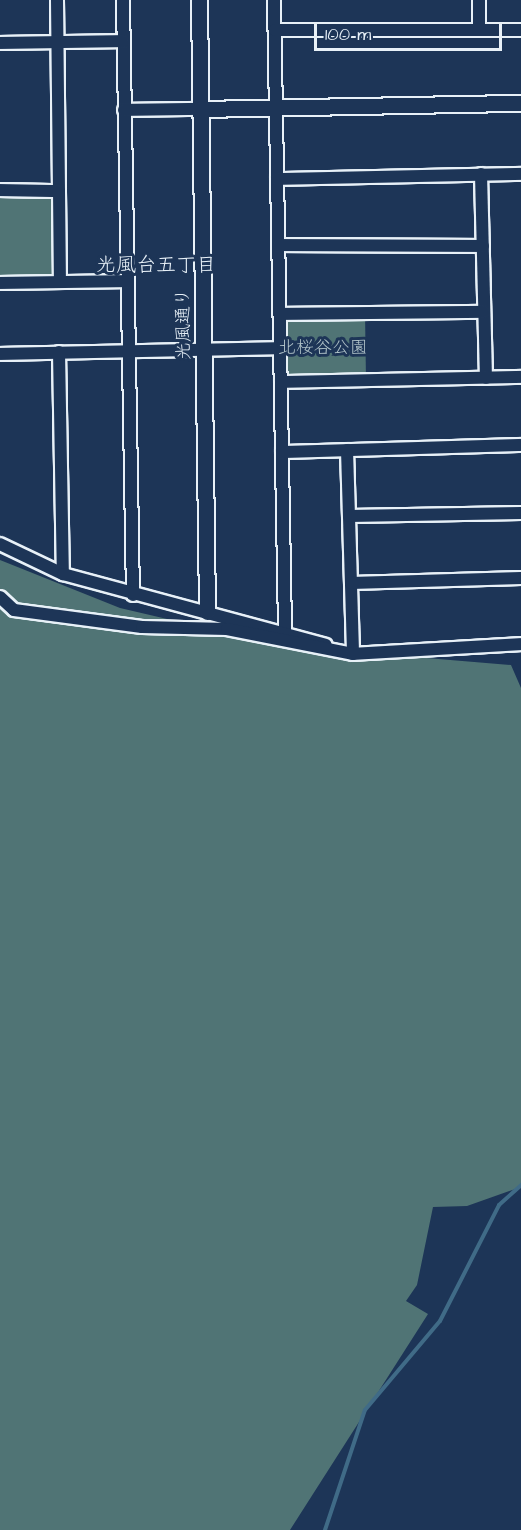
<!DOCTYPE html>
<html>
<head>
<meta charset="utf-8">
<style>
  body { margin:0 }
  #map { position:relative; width:521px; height:1530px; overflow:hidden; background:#1d3557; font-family:"Architects Daughter","Klee One",sans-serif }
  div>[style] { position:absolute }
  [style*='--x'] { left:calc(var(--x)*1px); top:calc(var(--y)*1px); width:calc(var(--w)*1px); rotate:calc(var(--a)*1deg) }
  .green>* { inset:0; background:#507475 }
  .stream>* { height:4px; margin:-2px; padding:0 2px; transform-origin:2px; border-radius:2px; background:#406b87 }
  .roads { filter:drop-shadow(2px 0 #e8f1f8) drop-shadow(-2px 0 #e8f1f8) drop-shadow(0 2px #e8f1f8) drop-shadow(0 -2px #e8f1f8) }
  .minor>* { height:12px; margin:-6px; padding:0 6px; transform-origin:6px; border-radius:6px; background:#1d3557 }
  .tertiary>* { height:15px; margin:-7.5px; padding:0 7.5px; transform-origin:7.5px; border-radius:7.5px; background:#1d3557 }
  span { translate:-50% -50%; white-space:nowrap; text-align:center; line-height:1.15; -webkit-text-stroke:6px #1d3557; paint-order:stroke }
  .street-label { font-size:18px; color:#e8f1f8 }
  .park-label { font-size:18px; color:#b3c5ca }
  .neighbourhood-label { font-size:20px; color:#e8f1f8 }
  .scale { position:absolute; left:314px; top:24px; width:188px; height:27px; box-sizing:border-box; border:3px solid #e8f1f8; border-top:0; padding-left:8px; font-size:18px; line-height:21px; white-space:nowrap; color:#e8f1f8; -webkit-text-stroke:4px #1d3557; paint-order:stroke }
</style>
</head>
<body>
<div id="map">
  <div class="green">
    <div style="clip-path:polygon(0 190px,59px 191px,60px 282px,0 283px)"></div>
    <div style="clip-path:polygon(365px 313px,366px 380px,281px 382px,280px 314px)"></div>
    <div style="clip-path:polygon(0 560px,120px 608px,283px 646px,511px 665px,521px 688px,521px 1187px,467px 1206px,433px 1207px,417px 1285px,406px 1301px,428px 1314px,290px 1530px,0 1530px)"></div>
  </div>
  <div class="stream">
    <div style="--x:325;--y:1530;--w:126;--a:-71.6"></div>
    <div style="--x:365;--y:1410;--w:116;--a:-49.9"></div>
    <div style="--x:440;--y:1321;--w:130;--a:-63"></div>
    <div style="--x:499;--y:1205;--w:30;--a:-42"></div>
  </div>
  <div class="roads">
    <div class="minor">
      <div style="--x:57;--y:0;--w:282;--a:89.4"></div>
      <div style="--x:123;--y:0;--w:595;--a:89.04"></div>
      <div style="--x:274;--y:0;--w:630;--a:89"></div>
      <div style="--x:479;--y:0;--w:29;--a:90"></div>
      <div style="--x:275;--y:30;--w:246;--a:0"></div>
      <div style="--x:0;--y:43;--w:123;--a:-0.9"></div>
      <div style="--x:124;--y:110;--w:76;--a:-0.8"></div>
      <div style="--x:481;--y:174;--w:204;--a:88.6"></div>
      <div style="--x:277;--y:179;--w:244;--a:-1.2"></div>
      <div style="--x:0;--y:190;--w:59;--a:1"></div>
      <div style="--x:279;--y:245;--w:204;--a:0.3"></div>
      <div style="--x:0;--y:283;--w:126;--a:-0.9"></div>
      <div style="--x:280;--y:314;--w:204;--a:-0.6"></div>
      <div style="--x:59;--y:352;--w:222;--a:89"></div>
      <div style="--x:0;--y:354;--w:281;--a:-1.2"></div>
      <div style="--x:281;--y:382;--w:240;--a:-1.2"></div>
      <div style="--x:347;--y:450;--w:204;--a:88.3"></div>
      <div style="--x:282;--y:452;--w:239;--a:-1.7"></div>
      <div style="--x:349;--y:516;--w:172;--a:-1"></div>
      <div style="--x:0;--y:544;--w:70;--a:25.5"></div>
      <div style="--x:63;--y:574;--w:272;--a:15.1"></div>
      <div style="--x:351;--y:583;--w:170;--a:-1.7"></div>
      <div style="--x:0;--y:597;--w:19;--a:43"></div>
      <div style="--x:14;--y:610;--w:129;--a:7.6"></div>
      <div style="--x:142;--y:627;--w:85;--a:1.3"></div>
      <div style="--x:227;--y:629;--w:128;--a:11.2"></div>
      <div style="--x:353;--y:654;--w:168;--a:-3.4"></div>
    </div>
    <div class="tertiary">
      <div style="--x:199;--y:0;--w:612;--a:89.25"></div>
      <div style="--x:200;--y:109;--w:321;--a:-1.1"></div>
    </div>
  </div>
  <div class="street-label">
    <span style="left:184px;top:324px;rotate:-91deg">光風通り</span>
  </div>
  <div class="park-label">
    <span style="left:323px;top:348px">北桜谷公園</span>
  </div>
  <div class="neighbourhood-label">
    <span style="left:156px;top:265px">光風台五丁目</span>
  </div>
  <div class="scale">100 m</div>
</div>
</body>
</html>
